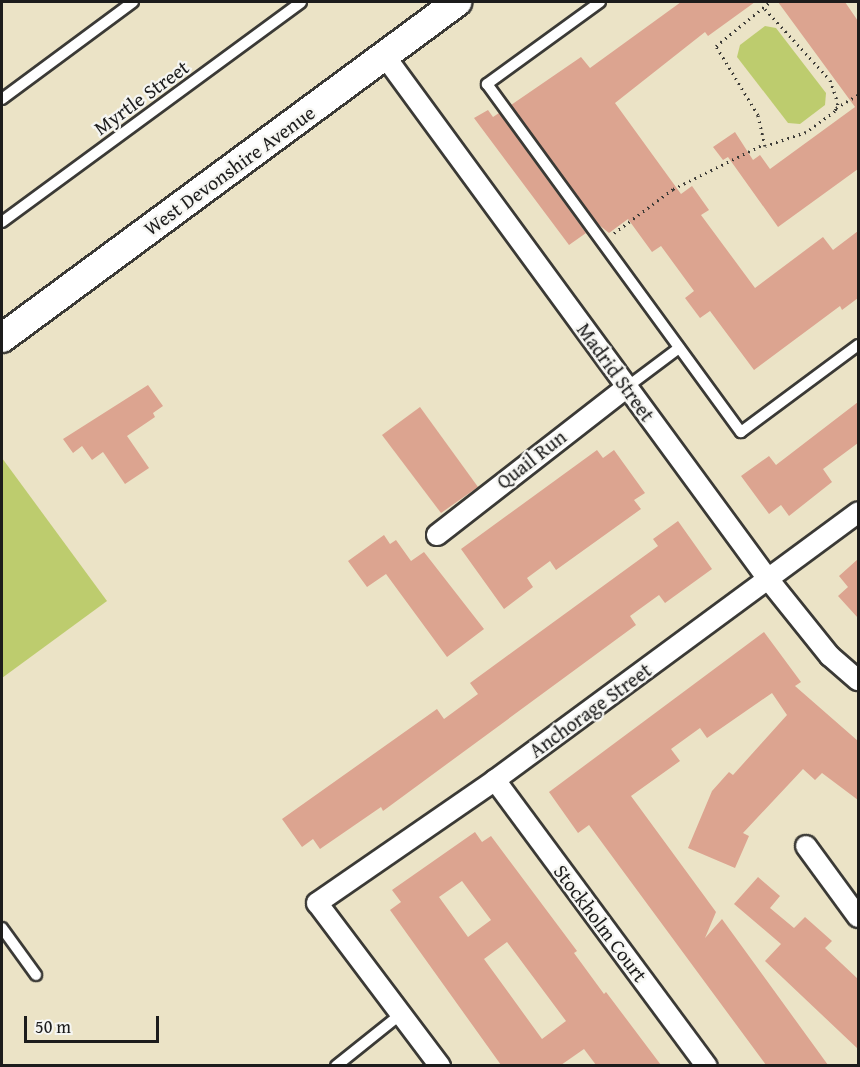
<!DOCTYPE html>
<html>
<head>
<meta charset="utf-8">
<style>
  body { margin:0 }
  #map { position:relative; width:860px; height:1067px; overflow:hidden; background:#ebe3c6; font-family:"Gentium Book Plus",serif }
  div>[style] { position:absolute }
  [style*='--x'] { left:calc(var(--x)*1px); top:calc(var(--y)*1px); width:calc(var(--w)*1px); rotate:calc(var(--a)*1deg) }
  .green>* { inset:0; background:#bdcc6e }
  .building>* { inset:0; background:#dca490 }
  .path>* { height:3px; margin-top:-1.5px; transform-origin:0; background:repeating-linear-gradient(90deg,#3b3a36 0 1.5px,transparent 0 6px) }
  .roads { filter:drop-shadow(2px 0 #3b3a36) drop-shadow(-2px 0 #3b3a36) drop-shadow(0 2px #3b3a36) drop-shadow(0 -2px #3b3a36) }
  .lane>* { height:10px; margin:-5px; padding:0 5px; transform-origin:5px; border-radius:5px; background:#fff }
  .street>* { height:20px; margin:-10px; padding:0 10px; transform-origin:10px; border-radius:10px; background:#fff }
  .secondary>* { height:28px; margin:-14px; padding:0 14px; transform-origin:14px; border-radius:14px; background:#fff }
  span { translate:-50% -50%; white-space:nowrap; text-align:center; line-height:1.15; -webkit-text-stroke:4.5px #f6f6f2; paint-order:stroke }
  .street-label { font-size:20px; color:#1c1c1c }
  .frame { position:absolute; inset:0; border:3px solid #1c1c1c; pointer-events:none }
  .scale { position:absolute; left:24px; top:1016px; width:135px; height:27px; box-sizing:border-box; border:3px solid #1c1c1c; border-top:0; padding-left:8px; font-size:18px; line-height:21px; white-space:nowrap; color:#1c1c1c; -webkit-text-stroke:4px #f6f6f2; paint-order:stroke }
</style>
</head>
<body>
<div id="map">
  <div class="green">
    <div style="clip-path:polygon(765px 26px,776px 28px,826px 93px,825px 105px,800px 124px,788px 123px,737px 57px,740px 45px)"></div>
    <div style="clip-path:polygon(2px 458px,107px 601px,2px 678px)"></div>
  </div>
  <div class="building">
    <div style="clip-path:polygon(681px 2px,755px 2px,708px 36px,705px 32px,615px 103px,681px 194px,692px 186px,709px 210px,701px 215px,755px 288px,823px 237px,833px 250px,858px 231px,858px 298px,842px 310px,840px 306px,754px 370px,710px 311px,700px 318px,685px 298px,694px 291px,661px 246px,652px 252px,628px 219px,609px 233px,598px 224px,511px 105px,581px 57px,590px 68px)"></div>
    <div style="clip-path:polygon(778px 2px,845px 2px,858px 21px,858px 169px,778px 227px,728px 157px,723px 160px,713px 147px,735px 132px,753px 160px,760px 155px,770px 169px,855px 107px)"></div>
    <div style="clip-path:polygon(488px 110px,493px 117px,499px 113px,586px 233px,569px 245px,474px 118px)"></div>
    <div style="clip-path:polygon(148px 385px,163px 406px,153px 413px,155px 417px,127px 436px,149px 468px,125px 484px,103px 452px,92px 460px,82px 446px,73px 453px,63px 439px)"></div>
    <div style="clip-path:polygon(858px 402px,858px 443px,823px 469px,832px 482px,789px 516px,781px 505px,769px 514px,741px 476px,769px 456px,776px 465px)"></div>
    <div style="clip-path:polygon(420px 407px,478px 487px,441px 513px,382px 435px)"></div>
    <div style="clip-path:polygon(597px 450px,603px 458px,614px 450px,645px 493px,634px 500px,641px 509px,556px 570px,550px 561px,527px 578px,533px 587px,504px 609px,461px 549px)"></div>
    <div style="clip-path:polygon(678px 521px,712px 569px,665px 603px,659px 595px,630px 616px,636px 625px,383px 811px,381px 807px,320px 849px,313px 839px,302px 847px,282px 819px,437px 709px,444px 719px,478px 694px,470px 683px,658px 546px,653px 539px)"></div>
    <div style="clip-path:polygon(384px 535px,390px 544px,396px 540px,411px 561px,424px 552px,484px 629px,447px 657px,386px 574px,367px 587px,348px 561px)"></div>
    <div style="clip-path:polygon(858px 559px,858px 618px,838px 596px,848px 587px,839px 576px)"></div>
    <div style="clip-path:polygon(764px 632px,801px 682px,795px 686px,858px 741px,858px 800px,822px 773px,815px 780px,803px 769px,743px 833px,749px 836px,735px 868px,688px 848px,712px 791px,729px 772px,733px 775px,787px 715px,772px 693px,707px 738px,700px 728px,671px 749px,680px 761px,631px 796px,716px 912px,705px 938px,722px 919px,828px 1065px,766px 1065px,589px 825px,578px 833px,549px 792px)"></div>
    <div style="clip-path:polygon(evenodd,475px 832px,482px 842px,491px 836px,577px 951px,574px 953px,604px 994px,606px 992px,661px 1065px,596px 1065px,584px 1049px,561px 1065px,501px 1065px,390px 910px,401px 902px,392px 890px,475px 832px,462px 881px,491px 920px,468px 937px,439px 897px,462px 881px,475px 832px,507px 942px,566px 1021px,542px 1039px,484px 959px,507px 942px)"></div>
    <div style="clip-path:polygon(758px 877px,780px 896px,770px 908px,794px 928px,805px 917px,832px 941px,825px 948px,858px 979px,858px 1049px,765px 961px,781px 944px,734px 904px)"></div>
  </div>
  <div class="path">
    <div style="--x:765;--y:9;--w:96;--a:47.5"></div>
    <div style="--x:830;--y:80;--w:24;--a:71"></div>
    <div style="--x:838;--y:103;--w:9;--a:111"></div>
    <div style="--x:835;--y:111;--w:36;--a:144"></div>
    <div style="--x:806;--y:132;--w:43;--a:161.1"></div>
    <div style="--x:765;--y:146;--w:32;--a:-103"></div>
    <div style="--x:758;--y:115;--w:81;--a:-121.3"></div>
    <div style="--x:716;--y:46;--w:70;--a:-39.2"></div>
    <div style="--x:836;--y:108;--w:26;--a:-31"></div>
    <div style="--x:614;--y:233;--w:74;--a:-36.7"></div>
    <div style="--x:673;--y:189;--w:102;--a:-26.3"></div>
  </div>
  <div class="roads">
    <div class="lane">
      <div style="--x:600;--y:2;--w:140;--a:144"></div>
      <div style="--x:487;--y:84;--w:431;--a:53.9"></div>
      <div style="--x:741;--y:432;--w:146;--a:-36.6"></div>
      <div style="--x:2;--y:99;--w:163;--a:-36.5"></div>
      <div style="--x:2;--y:222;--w:371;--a:-36.3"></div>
      <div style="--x:627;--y:387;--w:65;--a:-36.9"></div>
      <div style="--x:2;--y:928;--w:58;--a:54.1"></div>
      <div style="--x:336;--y:1066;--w:83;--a:-38.7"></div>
    </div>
    <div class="street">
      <div style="--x:384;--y:55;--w:650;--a:53.77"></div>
      <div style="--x:768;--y:579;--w:99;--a:51.2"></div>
      <div style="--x:830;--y:656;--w:37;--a:41"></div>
      <div style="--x:437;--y:535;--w:241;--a:-37.9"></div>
      <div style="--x:495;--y:780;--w:356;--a:53.5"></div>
      <div style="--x:806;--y:846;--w:88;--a:53.8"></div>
      <div style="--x:440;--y:1066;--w:204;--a:-127"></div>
      <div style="--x:317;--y:903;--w:216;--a:-34.6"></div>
      <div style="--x:495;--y:780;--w:451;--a:-36.4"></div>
    </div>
    <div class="secondary">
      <div style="--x:2;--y:338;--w:566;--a:-36.44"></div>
    </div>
  </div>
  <div class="street-label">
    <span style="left:141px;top:97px;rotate:-36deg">Myrtle Street</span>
    <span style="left:229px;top:170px;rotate:-36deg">West Devonshire Avenue</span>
    <span style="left:616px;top:372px;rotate:54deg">Madrid Street</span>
    <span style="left:531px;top:459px;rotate:-38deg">Quail Run</span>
    <span style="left:590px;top:710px;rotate:-36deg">Anchorage Street</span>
    <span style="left:601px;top:923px;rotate:53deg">Stockholm Court</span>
  </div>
  <div class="frame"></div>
  <div class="scale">50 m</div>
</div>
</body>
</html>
